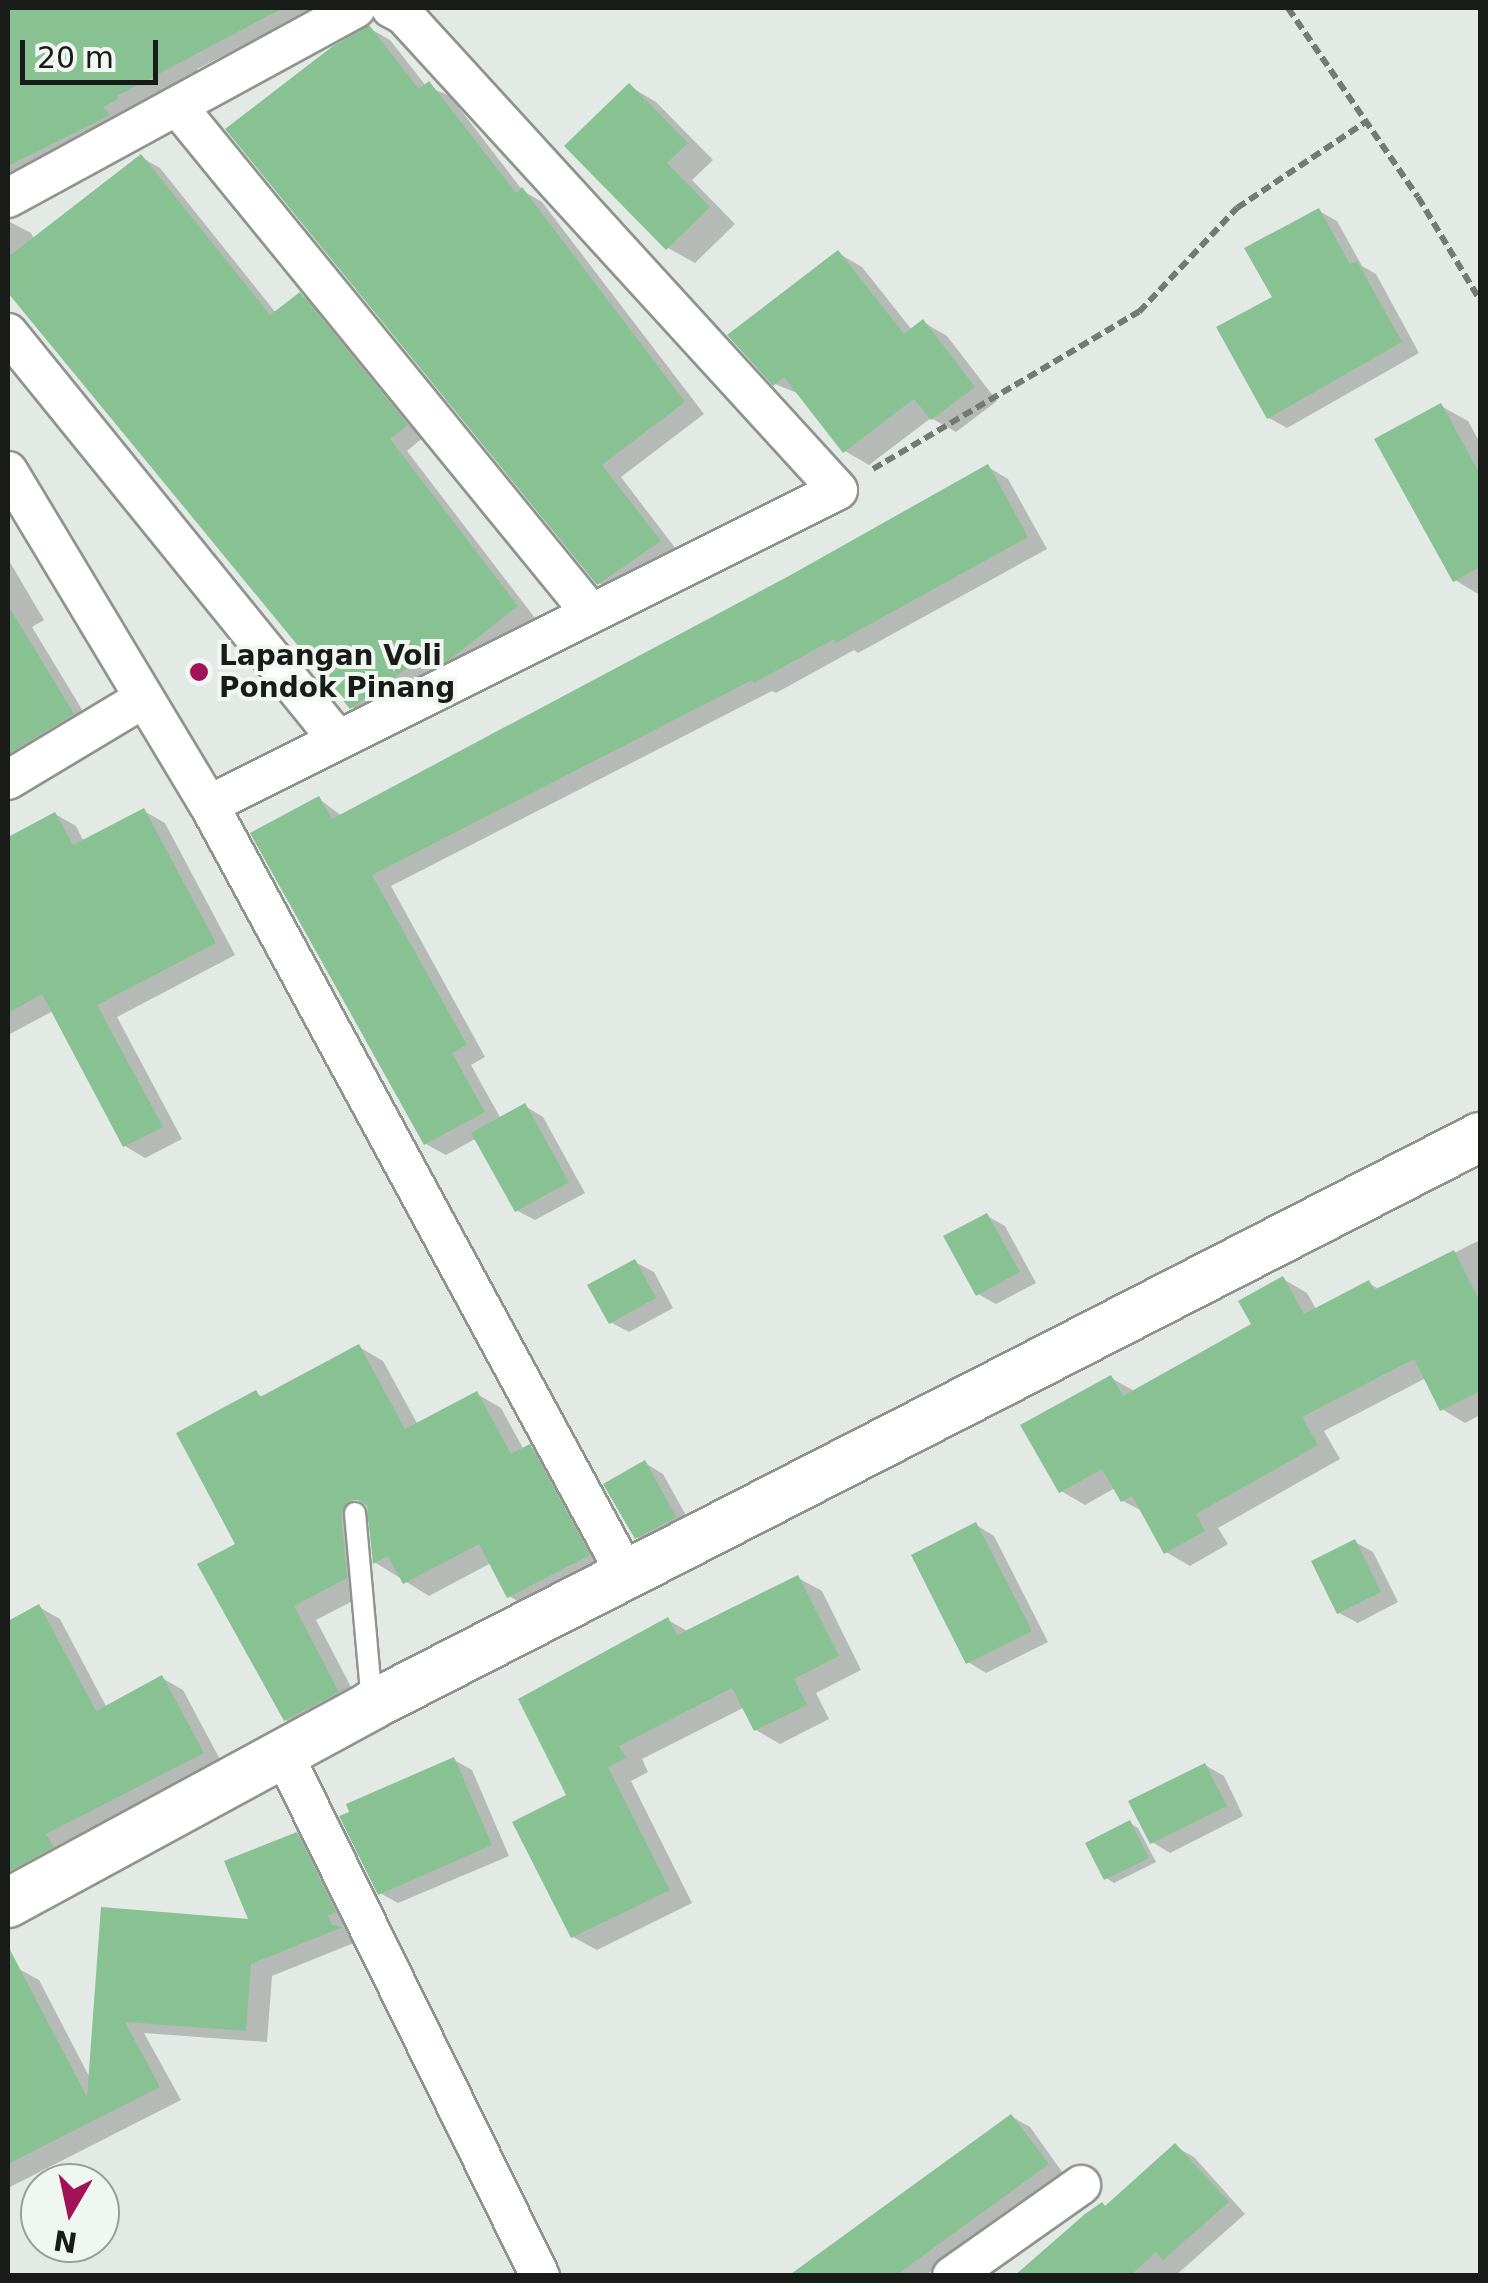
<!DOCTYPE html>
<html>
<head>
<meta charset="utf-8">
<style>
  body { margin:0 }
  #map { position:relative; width:1488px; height:2283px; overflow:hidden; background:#e3e9e4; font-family:"DejaVu Sans",sans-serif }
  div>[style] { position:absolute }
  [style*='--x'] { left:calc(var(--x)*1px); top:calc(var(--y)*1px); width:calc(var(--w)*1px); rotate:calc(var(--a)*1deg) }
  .shadow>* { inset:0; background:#0003 }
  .building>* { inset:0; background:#88c293 }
  .path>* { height:6px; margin-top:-3px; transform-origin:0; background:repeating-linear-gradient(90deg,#757976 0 10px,transparent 0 15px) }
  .roads { filter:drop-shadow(2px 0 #8f948f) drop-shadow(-2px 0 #8f948f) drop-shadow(0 2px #8f948f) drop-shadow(0 -2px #8f948f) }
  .service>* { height:20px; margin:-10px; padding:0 10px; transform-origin:10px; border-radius:10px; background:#fff }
  .minor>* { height:38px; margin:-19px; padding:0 19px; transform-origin:19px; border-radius:19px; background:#fff }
  .tertiary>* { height:48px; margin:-24px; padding:0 24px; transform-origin:24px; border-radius:24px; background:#fff }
  .dots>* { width:28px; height:28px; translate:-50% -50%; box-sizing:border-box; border:5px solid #f0f7f1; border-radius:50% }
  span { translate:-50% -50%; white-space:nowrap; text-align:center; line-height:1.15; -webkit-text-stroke:8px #f0f7f1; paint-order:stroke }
  .poi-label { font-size:28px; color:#191b19; font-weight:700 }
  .left { translate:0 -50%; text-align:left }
  .frame { position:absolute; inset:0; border:10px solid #191b19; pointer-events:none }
  .north { position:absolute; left:20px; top:2163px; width:100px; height:100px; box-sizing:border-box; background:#f0f7f1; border:2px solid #9a9f9b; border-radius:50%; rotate:189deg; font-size:28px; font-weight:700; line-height:40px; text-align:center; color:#191b19 }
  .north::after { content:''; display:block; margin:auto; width:35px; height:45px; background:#a21257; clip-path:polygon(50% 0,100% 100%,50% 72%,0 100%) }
  .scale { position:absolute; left:20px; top:40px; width:138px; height:45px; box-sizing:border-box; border:5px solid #191b19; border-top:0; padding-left:12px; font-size:30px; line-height:35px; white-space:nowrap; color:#191b19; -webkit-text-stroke:8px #f0f7f1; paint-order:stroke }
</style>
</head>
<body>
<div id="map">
  <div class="shadow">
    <div style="clip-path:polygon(8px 8px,318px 8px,197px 69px,200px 75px,8px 201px)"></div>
    <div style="clip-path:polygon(369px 28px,390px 40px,426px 86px,450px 96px,523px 191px,542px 202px,704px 414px,621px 477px,679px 553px,619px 595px,599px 583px)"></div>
    <div style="clip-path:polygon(629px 86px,656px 102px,713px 160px,692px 180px,735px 224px,695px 263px,668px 248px)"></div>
    <div style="clip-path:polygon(141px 157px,160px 168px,276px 313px,300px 295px,319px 306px,425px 436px,407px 451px,535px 618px,468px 670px,462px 673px,447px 664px,371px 718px,352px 707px,8px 285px,8px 221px,31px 233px,34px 239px)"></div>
    <div style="clip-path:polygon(1319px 211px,1337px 221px,1362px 266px,1376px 274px,1419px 353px,1287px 428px,1269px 418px,1275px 298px)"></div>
    <div style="clip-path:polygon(838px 253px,862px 267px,912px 330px,923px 322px,947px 336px,997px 401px,956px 432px,931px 418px,869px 465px,845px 451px,802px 395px,775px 384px)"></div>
    <div style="clip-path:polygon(1441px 406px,1468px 421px,1480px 443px,1480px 595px,1455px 580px)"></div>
    <div style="clip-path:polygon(988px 467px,1008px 479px,1047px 549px,858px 653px,854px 650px,776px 693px,772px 691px,391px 886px,485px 1057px,471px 1065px,501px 1119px,525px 1106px,543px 1117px,585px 1193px,535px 1220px,516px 1210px,477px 1138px,446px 1155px,426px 1144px,319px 799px,342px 816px,788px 579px)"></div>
    <div style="clip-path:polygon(8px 559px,44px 620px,32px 627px,92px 726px,8px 779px)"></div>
    <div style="clip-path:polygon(144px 811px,165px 823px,235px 955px,117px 1017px,182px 1139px,145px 1158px,125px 1146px,53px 1011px,8px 1035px,8px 841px,55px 814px,76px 826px,84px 842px)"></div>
    <div style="clip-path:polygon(987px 1216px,1005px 1226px,1036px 1283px,996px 1304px,978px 1294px)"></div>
    <div style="clip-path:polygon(1480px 1240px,1480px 1415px,1465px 1423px,1442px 1409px,1426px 1378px,1324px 1431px,1340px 1459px,1218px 1528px,1228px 1544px,1190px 1566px,1166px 1552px,1144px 1512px,1123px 1501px,1115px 1488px,1085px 1505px,1061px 1491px,1111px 1378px,1136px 1392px,1254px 1325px,1283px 1279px,1307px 1293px,1317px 1311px,1369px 1283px,1380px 1290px)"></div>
    <div style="clip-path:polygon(635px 1262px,654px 1272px,673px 1308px,629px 1332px,610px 1322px)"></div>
    <div style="clip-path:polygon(evenodd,359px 1347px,383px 1361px,418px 1425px,477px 1394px,501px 1408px,524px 1450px,530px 1447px,554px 1461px,612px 1569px,533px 1610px,509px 1596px,491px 1563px,429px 1596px,376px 1563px,372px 1519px,365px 1527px,370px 1592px,316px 1620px,361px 1706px,310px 1733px,286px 1720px,239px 1545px,256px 1393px,264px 1398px,359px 1347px,343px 1491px,368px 1506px,368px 1511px,341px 1495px,343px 1491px)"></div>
    <div style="clip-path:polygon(645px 1463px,663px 1474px,693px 1528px,656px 1548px,637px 1537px)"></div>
    <div style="clip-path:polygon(976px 1525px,994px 1536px,1048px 1642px,986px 1673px,968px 1662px)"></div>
    <div style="clip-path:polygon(1355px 1542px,1373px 1552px,1398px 1602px,1358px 1623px,1339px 1613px)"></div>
    <div style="clip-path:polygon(798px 1578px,822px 1591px,861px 1670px,816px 1693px,829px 1719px,780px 1744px,756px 1730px,745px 1707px,642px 1759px,648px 1772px,631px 1781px,692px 1903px,597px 1950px,573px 1937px,569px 1796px,668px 1620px,689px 1632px)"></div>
    <div style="clip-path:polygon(39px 1607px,60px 1619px,107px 1708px,162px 1678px,183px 1690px,223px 1765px,8px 1895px,8px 1772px,23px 1764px,8px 1735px,8px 1624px)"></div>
    <div style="clip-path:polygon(454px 1760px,472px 1770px,509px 1856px,398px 1903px,380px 1893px)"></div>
    <div style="clip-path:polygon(1205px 1765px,1224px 1776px,1243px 1816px,1170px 1853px,1152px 1842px)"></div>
    <div style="clip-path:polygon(1130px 1823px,1138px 1828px,1156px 1862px,1114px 1883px,1106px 1878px)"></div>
    <div style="clip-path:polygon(297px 1835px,319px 1848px,361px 1940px,272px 1976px,267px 2042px,144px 2033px,181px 2100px,8px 2188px,8px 2091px,18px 2085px,8px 2066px,8px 1973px,17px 1968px,39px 1980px,90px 2078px,103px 1910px,251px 1921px)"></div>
    <div style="clip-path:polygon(1012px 2117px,1030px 2127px,1065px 2176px,924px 2276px,794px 2276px)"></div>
    <div style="clip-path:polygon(1176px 2147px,1194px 2157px,1245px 2214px,1175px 2276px,1018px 2276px,1107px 2208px)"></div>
  </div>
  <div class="building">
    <div style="clip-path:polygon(8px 8px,283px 8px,117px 96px,118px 99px,103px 107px,110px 115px,8px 166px)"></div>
    <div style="clip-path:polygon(369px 25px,419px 89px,429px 81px,516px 193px,522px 187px,685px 402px,602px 465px,661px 541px,597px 585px,225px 129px,333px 46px)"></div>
    <div style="clip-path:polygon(629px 83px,688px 143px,667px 163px,710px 207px,666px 250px,564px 146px)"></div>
    <div style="clip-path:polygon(141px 154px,270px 315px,300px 292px,408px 425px,390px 439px,518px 606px,449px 660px,441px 664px,431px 651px,350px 709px,8px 293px,8px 257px)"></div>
    <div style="clip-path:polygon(1319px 208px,1350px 264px,1357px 261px,1402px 342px,1267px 419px,1216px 327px,1272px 297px,1244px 248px)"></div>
    <div style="clip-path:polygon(838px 250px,904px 334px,923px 319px,975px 387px,931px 420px,914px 399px,843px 453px,784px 377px,773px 386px,727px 335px)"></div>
    <div style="clip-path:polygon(1441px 403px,1480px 474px,1480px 567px,1453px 582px,1374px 439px)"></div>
    <div style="clip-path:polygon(988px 464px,1028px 537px,836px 643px,834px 639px,754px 683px,752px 680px,372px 875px,467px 1045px,452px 1053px,485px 1112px,424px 1145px,250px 833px,319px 796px,332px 819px,787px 577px)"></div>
    <div style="clip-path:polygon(8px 605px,74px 714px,8px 754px)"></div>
    <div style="clip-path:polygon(144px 808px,216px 943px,97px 1005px,163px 1127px,123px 1147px,42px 994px,8px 1013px,8px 837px,55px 812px,73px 845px)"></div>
    <div style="clip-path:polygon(525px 1103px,569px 1182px,515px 1212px,471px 1133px)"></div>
    <div style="clip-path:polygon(987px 1213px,1020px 1272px,976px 1296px,943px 1236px)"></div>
    <div style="clip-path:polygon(1454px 1250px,1480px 1302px,1480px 1391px,1440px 1411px,1414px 1359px,1302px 1417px,1318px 1445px,1196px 1514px,1205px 1531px,1164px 1554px,1132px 1496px,1121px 1502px,1102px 1469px,1059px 1493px,1020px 1425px,1111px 1375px,1123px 1396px,1251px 1324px,1238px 1301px,1283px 1276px,1304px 1314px,1369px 1280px,1374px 1290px)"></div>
    <div style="clip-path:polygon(635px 1259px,656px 1298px,609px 1324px,587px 1285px)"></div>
    <div style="clip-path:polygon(359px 1344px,405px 1429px,477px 1391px,511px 1454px,530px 1444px,590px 1555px,507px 1598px,479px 1544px,403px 1584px,388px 1556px,373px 1564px,367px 1506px,360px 1500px,348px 1501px,341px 1514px,347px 1578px,294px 1606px,339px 1692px,284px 1721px,197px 1564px,235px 1544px,176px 1433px,256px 1390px,260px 1397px)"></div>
    <div style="clip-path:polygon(645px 1460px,676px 1517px,635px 1539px,603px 1484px)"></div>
    <div style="clip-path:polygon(976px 1522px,1032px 1631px,966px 1664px,911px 1555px)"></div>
    <div style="clip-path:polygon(1355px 1539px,1381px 1592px,1337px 1614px,1311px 1561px)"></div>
    <div style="clip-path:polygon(798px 1575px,839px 1656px,794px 1679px,807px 1705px,754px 1731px,732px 1688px,619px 1746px,626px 1758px,608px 1767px,670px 1890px,571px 1938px,512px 1822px,566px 1795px,518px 1699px,668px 1617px,677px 1635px)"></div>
    <div style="clip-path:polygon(39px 1604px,96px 1711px,162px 1675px,204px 1753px,46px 1834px,54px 1847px,8px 1872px,8px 1621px)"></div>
    <div style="clip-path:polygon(454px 1757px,492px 1845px,378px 1895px,339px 1816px,349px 1812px,346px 1804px)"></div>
    <div style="clip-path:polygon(1205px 1763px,1227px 1806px,1150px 1844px,1128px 1801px)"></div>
    <div style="clip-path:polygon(1130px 1820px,1149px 1858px,1104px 1880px,1085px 1843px)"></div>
    <div style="clip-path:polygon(297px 1832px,336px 1912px,328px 1915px,332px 1925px,343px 1927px,251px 1964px,246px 2031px,125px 2022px,160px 2087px,8px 2164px,8px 1946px,87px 2097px,101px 1907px,248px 1919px,224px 1861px)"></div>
    <div style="clip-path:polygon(1011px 2114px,1049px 2164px,895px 2276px,788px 2276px)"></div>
    <div style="clip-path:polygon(1175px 2143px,1229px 2202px,1163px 2260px,1156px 2252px,1130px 2276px,1014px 2276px,1085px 2214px,1102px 2202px,1105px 2206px)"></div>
  </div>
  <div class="path">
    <div style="--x:1288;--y:8;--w:229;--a:55.5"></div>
    <div style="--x:1418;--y:197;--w:120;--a:59"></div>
    <div style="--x:873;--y:469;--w:309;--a:-30.6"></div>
    <div style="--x:1139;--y:312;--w:143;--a:-46.7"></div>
    <div style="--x:1237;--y:208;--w:156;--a:-33.8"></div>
  </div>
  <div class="roads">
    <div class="service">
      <div style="--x:355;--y:1513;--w:191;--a:84.9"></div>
    </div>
    <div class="minor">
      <div style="--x:177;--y:106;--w:655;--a:50.77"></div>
      <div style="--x:8;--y:198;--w:396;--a:-28.6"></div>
      <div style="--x:8;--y:333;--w:524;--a:50.96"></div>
      <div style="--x:8;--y:471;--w:390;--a:59"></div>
      <div style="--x:209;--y:805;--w:877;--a:61.54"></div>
      <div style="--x:8;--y:780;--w:157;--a:-31"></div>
      <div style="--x:209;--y:805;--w:703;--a:-26.6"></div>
      <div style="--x:838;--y:490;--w:643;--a:-132.42"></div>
      <div style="--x:404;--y:15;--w:15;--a:-152"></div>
      <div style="--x:283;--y:1753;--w:583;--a:63.83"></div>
      <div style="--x:952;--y:2276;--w:158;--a:-35.2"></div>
    </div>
    <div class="tertiary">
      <div style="--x:8;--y:1903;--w:414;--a:-28.5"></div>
      <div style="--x:372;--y:1705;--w:1245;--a:-27.14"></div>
    </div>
  </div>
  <div class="dots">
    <div style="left:199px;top:672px;background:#a21257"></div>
  </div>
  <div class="poi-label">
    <span class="left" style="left:219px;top:672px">Lapangan Voli<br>Pondok Pinang</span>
  </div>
  <div class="frame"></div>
  <div class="north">N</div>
  <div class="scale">20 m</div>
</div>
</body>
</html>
